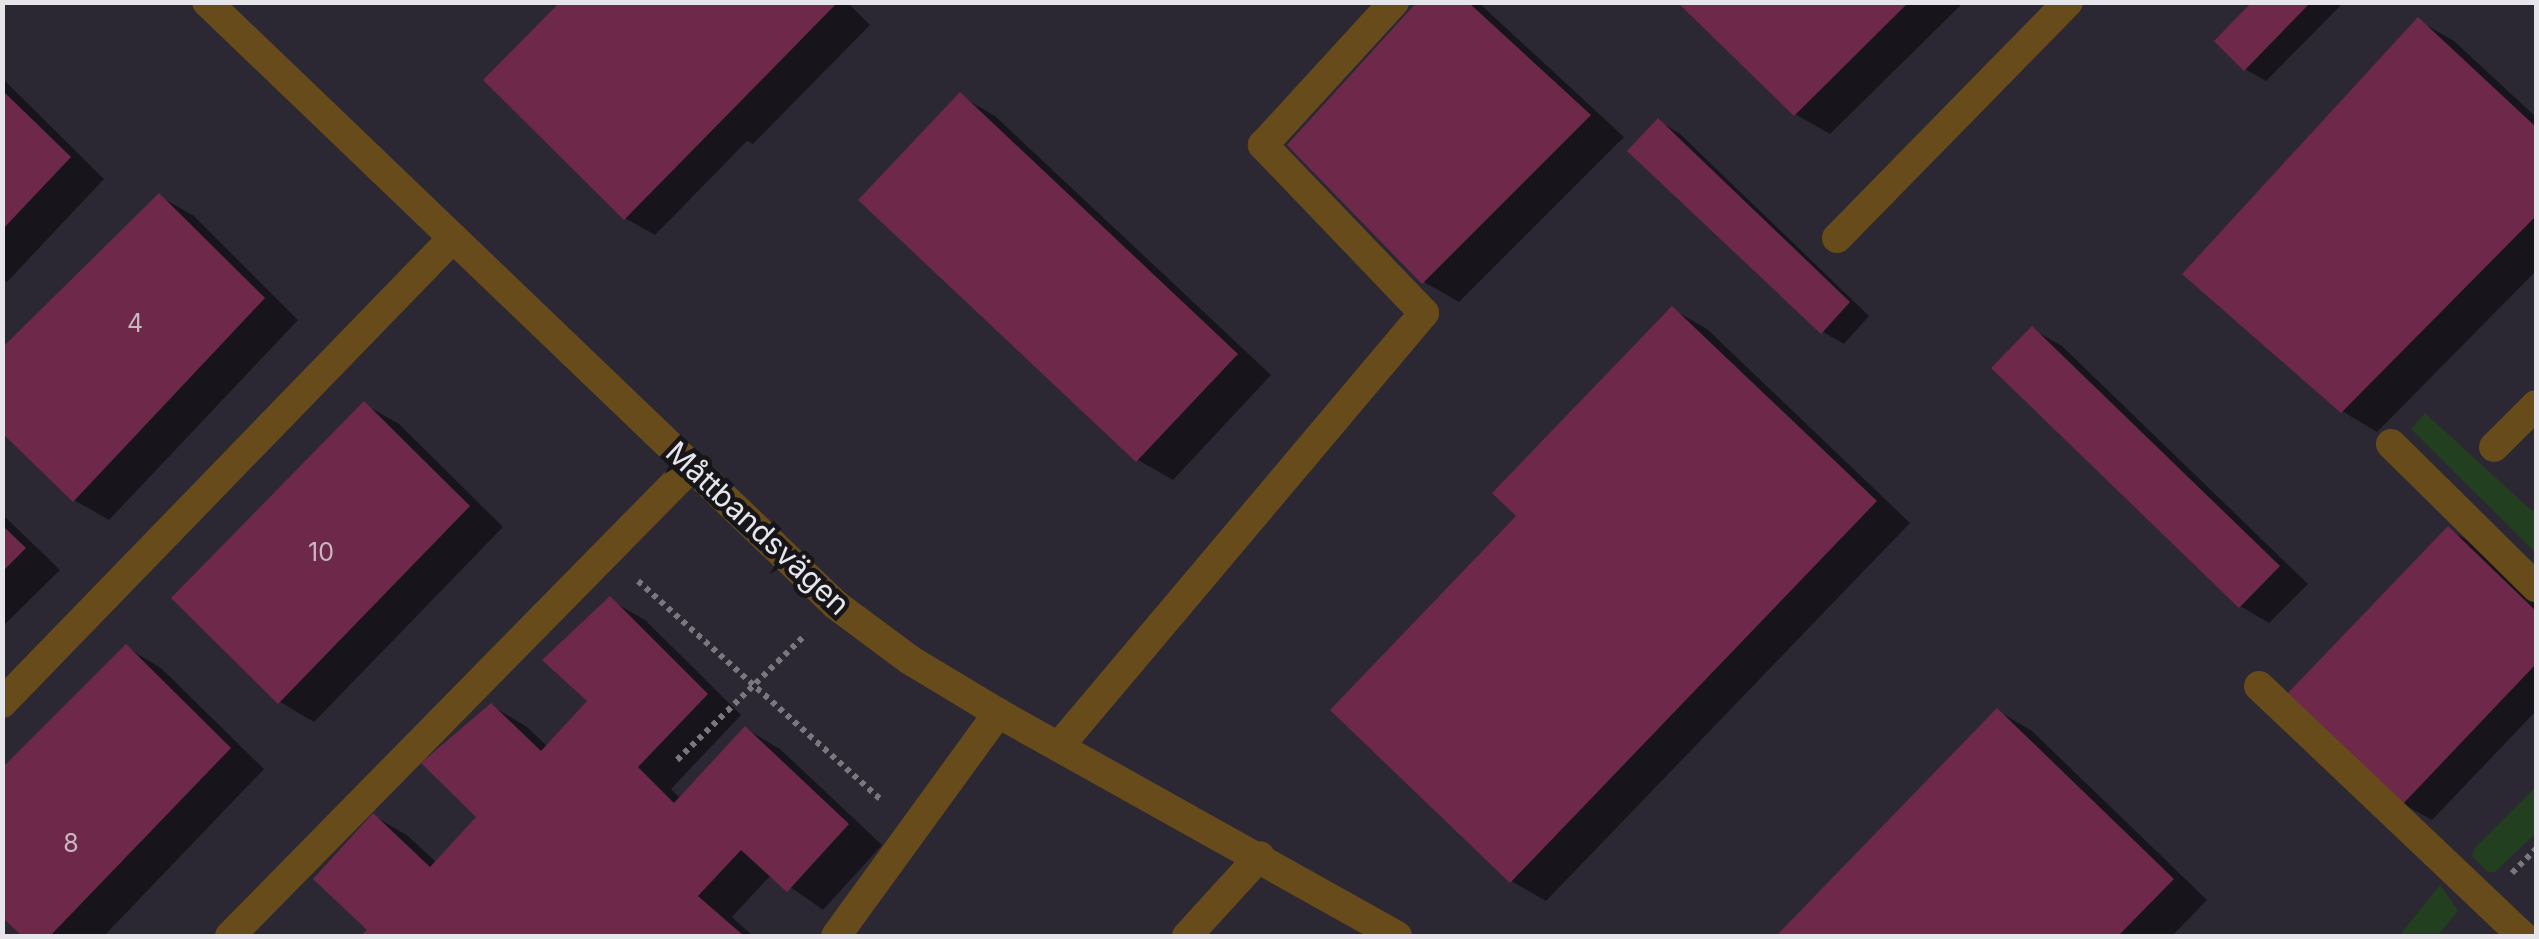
<!DOCTYPE html>
<html>
<head>
<meta charset="utf-8">
<style>
  body { margin:0 }
  #map { position:relative; width:2539px; height:939px; overflow:hidden; background:#1f1e24; font-family:Inter,sans-serif }
  div>[style] { position:absolute }
  [style*='--x'] { left:calc(var(--x)*1px); top:calc(var(--y)*1px); width:calc(var(--w)*1px); rotate:calc(var(--a)*1deg) }
  .built>* { inset:0; background:#2b2833 }
  .green>* { inset:0; background:#224020 }
  .shadow>* { inset:0; background:#0007 }
  .building>* { inset:0; background:#6d284a }
  .path>* { height:6px; margin-top:-3px; transform-origin:0; background:repeating-linear-gradient(90deg,#79787d 0 5px,transparent 0 10px) }
  .lane>* { height:30px; margin:-15px; padding:0 15px; transform-origin:15px; border-radius:15px; background:#674b1b }
  .street>* { height:30px; margin:-15px; padding:0 15px; transform-origin:15px; border-radius:15px; background:#674b1b }
  span { translate:-50% -50%; white-space:nowrap; text-align:center; line-height:1.15; -webkit-text-stroke:9px #16151a; paint-order:stroke }
  .number-label { font-size:25px; color:#c8b6c1 }
  .number-label span { -webkit-text-stroke-width:0 }
  .street-label { font-size:30px; color:#e6e5e9 }
  .frame { position:absolute; inset:0; border:5px solid #e6e5e9; pointer-events:none }
</style>
</head>
<body>
<div id="map">
  <div class="built">
    <div style="clip-path:polygon(2px 3px,2536px 3px,2536px 936px,3px 936px)"></div>
  </div>
  <div class="green">
    <div style="clip-path:polygon(2425px 413px,2532px 511px,2536px 507px,2536px 553px,2411px 429px)"></div>
    <div style="clip-path:polygon(2536px 787px,2536px 833px,2495px 872px,2488px 872px,2472px 856px,2475px 848px)"></div>
    <div style="clip-path:polygon(2440px 885px,2458px 911px,2437px 936px,2399px 936px)"></div>
  </div>
  <div class="shadow">
    <div style="clip-path:polygon(563px 2px,847px 2px,870px 25px,753px 144px,747px 141px,655px 235px,625px 218px)"></div>
    <div style="clip-path:polygon(1421px 2px,1478px 2px,1624px 137px,1459px 302px,1424px 282px)"></div>
    <div style="clip-path:polygon(1680px 2px,1964px 2px,1830px 134px,1795px 114px)"></div>
    <div style="clip-path:polygon(2256px 2px,2344px 2px,2266px 81px,2245px 69px)"></div>
    <div style="clip-path:polygon(2419px 21px,2454px 41px,2536px 117px,2536px 271px,2377px 432px,2342px 411px)"></div>
    <div style="clip-path:polygon(2px 78px,104px 179px,7px 282px,2px 279px)"></div>
    <div style="clip-path:polygon(960px 96px,995px 116px,1271px 375px,1173px 480px,1138px 460px)"></div>
    <div style="clip-path:polygon(1658px 121px,1679px 133px,1869px 316px,1844px 344px,1823px 332px)"></div>
    <div style="clip-path:polygon(159px 196px,194px 216px,298px 320px,109px 520px,74px 500px)"></div>
    <div style="clip-path:polygon(1672px 309px,1707px 329px,1910px 523px,1546px 901px,1511px 881px,1520px 516px)"></div>
    <div style="clip-path:polygon(2032px 329px,2062px 346px,2308px 584px,2269px 623px,2240px 606px)"></div>
    <div style="clip-path:polygon(364px 404px,399px 424px,503px 527px,314px 722px,280px 702px)"></div>
    <div style="clip-path:polygon(2px 514px,60px 570px,2px 627px)"></div>
    <div style="clip-path:polygon(2449px 530px,2478px 546px,2536px 602px,2536px 711px,2432px 820px,2403px 804px)"></div>
    <div style="clip-path:polygon(610px 600px,645px 620px,741px 715px,671px 789px,681px 799px,746px 729px,780px 749px,882px 845px,823px 910px,772px 874px,732px 917px,753px 936px,364px 936px,370px 929px,374px 816px,408px 836px,437px 863px,480px 817px,492px 706px,527px 727px,548px 747px,591px 701px)"></div>
    <div style="clip-path:polygon(126px 647px,161px 668px,264px 769px,104px 936px,26px 936px,2px 914px)"></div>
    <div style="clip-path:polygon(1998px 711px,2032px 731px,2207px 900px,2172px 936px,1779px 936px)"></div>
  </div>
  <div class="building">
    <div style="clip-path:polygon(560px 2px,838px 2px,624px 220px,483px 80px)"></div>
    <div style="clip-path:polygon(1417px 2px,1468px 2px,1591px 115px,1422px 284px,1287px 145px)"></div>
    <div style="clip-path:polygon(1677px 2px,1909px 2px,1794px 116px)"></div>
    <div style="clip-path:polygon(2252px 2px,2311px 2px,2244px 71px,2214px 41px)"></div>
    <div style="clip-path:polygon(2418px 17px,2536px 127px,2536px 216px,2341px 413px,2182px 274px)"></div>
    <div style="clip-path:polygon(2px 90px,71px 157px,2px 230px)"></div>
    <div style="clip-path:polygon(960px 92px,1238px 354px,1136px 462px,858px 200px)"></div>
    <div style="clip-path:polygon(1658px 118px,1850px 302px,1821px 334px,1627px 151px)"></div>
    <div style="clip-path:polygon(159px 193px,265px 298px,73px 502px,2px 433px,2px 348px)"></div>
    <div style="clip-path:polygon(1672px 306px,1877px 501px,1510px 883px,1330px 710px,1516px 516px,1492px 493px)"></div>
    <div style="clip-path:polygon(2032px 326px,2280px 566px,2239px 608px,1991px 368px)"></div>
    <div style="clip-path:polygon(364px 401px,470px 506px,278px 704px,171px 598px)"></div>
    <div style="clip-path:polygon(2px 525px,26px 548px,2px 572px)"></div>
    <div style="clip-path:polygon(2448px 526px,2536px 611px,2536px 664px,2401px 806px,2286px 695px)"></div>
    <div style="clip-path:polygon(610px 596px,708px 694px,638px 767px,674px 803px,745px 726px,849px 824px,787px 892px,741px 850px,698px 896px,744px 936px,360px 936px,367px 930px,313px 879px,373px 813px,430px 867px,476px 817px,421px 763px,491px 703px,541px 751px,587px 701px,542px 660px)"></div>
    <div style="clip-path:polygon(126px 644px,231px 748px,50px 936px,22px 936px,2px 917px,2px 768px)"></div>
    <div style="clip-path:polygon(1997px 708px,2174px 879px,2118px 936px,1776px 936px)"></div>
  </div>
  <div class="path">
    <div style="--x:638;--y:581;--w:327;--a:42"></div>
    <div style="--x:677;--y:760;--w:180;--a:-44.3"></div>
    <div style="--x:2512;--y:873;--w:34;--a:-45"></div>
  </div>
  <div class="lane">
    <div style="--x:1837;--y:238;--w:330;--a:-45.6"></div>
    <div style="--x:2391;--y:444;--w:204;--a:44.6"></div>
    <div style="--x:2494;--y:447;--w:59;--a:-45"></div>
    <div style="--x:2259;--y:686;--w:363;--a:43.5"></div>
    <div style="--x:2;--y:703;--w:648;--a:-45.88"></div>
    <div style="--x:1060;--y:745;--w:565;--a:-49.88"></div>
    <div style="--x:1424;--y:313;--w:233;--a:-133.8"></div>
    <div style="--x:1263;--y:145;--w:194;--a:-47.5"></div>
    <div style="--x:230;--y:936;--w:658;--a:-45.49"></div>
    <div style="--x:836;--y:936;--w:276;--a:-54"></div>
  </div>
  <div class="street">
    <div style="--x:207;--y:2;--w:871;--a:43.79"></div>
    <div style="--x:836;--y:605;--w:92;--a:36.6"></div>
    <div style="--x:910;--y:660;--w:103;--a:31.1"></div>
    <div style="--x:998;--y:713;--w:457;--a:29.2"></div>
    <div style="--x:1187;--y:936;--w:108;--a:-47.6"></div>
  </div>
  <div class="number-label">
    <span style="left:135px;top:323px">4</span>
    <span style="left:321px;top:552px">10</span>
    <span style="left:71px;top:843px">8</span>
  </div>
  <div class="street-label">
    <span style="left:758px;top:528px;rotate:43deg">Måttbandsvägen</span>
  </div>
  <div class="frame"></div>
</div>
</body>
</html>
